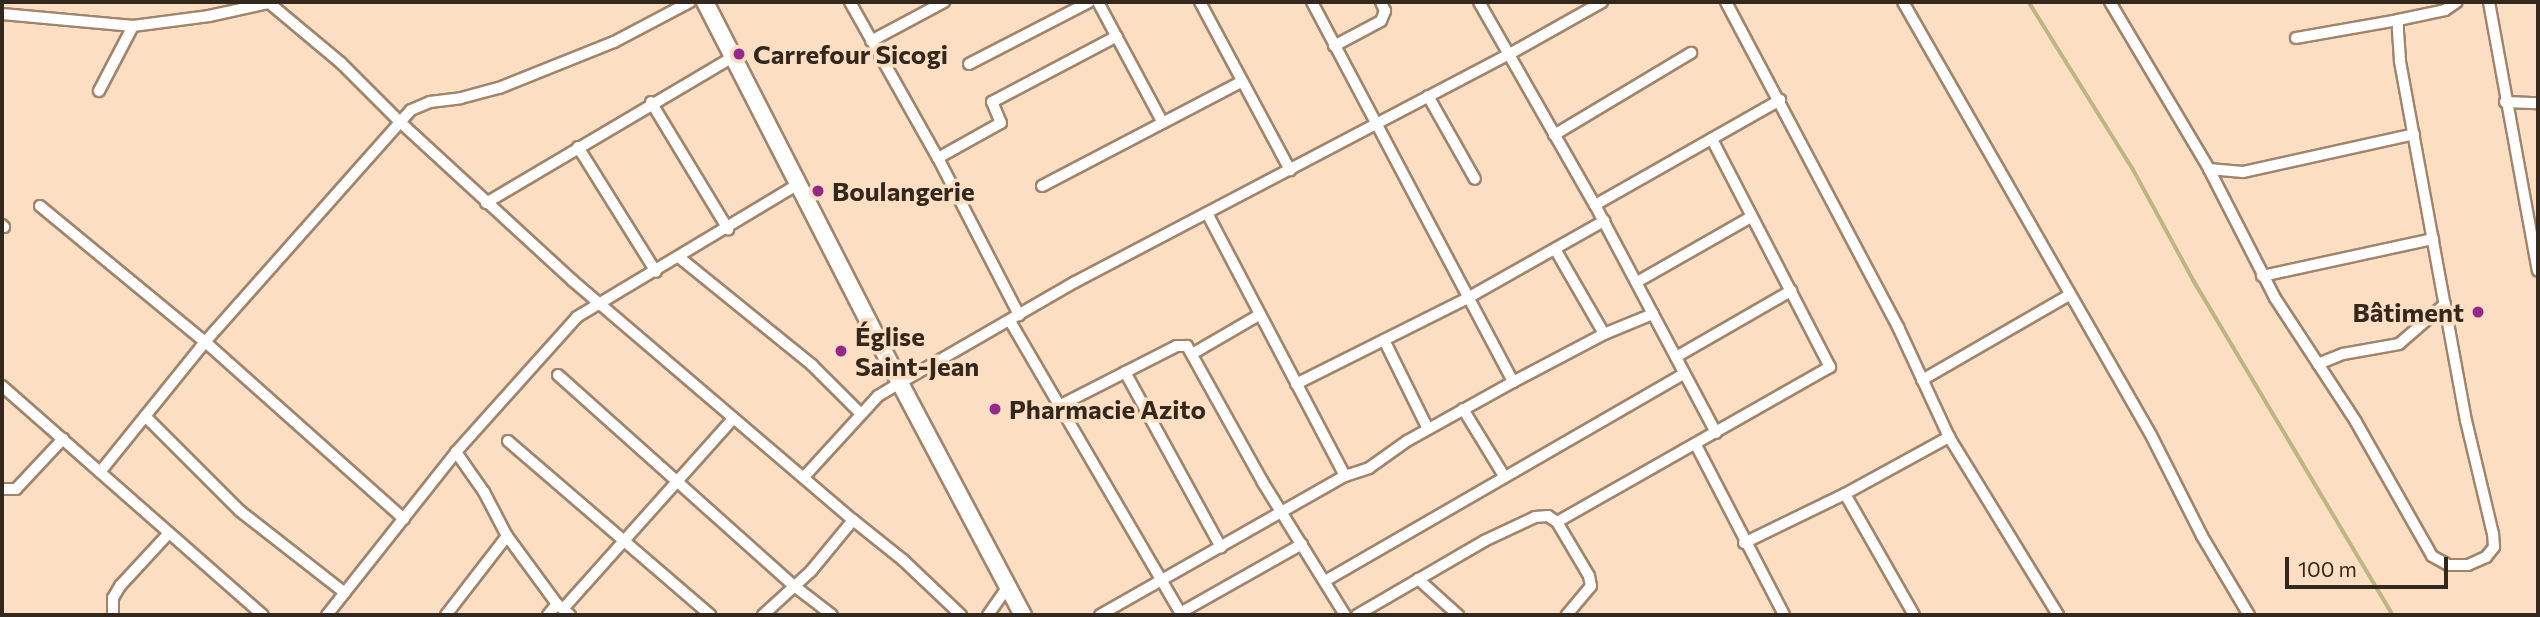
<!DOCTYPE html>
<html>
<head>
<meta charset="utf-8">
<style>
  body { margin:0 }
  #map { position:relative; width:2540px; height:617px; overflow:hidden; background:#fcdfc3; font-family:Commissioner,sans-serif }
  div>[style] { position:absolute }
  [style*='--x'] { left:calc(var(--x)*1px); top:calc(var(--y)*1px); width:calc(var(--w)*1px); rotate:calc(var(--a)*1deg) }
  .stream>* { height:3.5px; margin:-1.75px; padding:0 1.75px; transform-origin:1.75px; border-radius:1.75px; background:#bbb684 }
  .roads { filter:drop-shadow(2px 0 #a0856c) drop-shadow(-2px 0 #a0856c) drop-shadow(0 2px #a0856c) drop-shadow(0 -2px #a0856c) }
  .street>* { height:10px; margin:-5px; padding:0 5px; transform-origin:5px; border-radius:5px; background:#fff }
  .secondary>* { height:16px; margin:-8px; padding:0 8px; transform-origin:8px; border-radius:8px; background:#fff }
  .dots>* { width:19px; height:19px; translate:-50% -50%; box-sizing:border-box; border:4px solid #fcdfc3; border-radius:50% }
  span { translate:-50% -50%; white-space:nowrap; text-align:center; line-height:1.15; -webkit-text-stroke:7px #fcdfc3; paint-order:stroke }
  .poi-label { font-size:26px; color:#33281e; font-weight:700 }
  .left { translate:0 -50%; text-align:left }
  .right { translate:-100% -50%; text-align:right }
  .frame { position:absolute; inset:0; border:4px solid #33281e; pointer-events:none }
  .scale { position:absolute; left:2285px; top:557px; width:163px; height:32px; box-sizing:border-box; border:4px solid #33281e; border-top:0; padding-left:9px; font-size:21px; line-height:24px; white-space:nowrap; color:#33281e; -webkit-text-stroke:5px #fcdfc3; paint-order:stroke }
</style>
</head>
<body>
<div id="map">
  <div class="stream">
    <div style="--x:2029;--y:2;--w:197;--a:58.1"></div>
    <div style="--x:2133;--y:169;--w:128;--a:61.4"></div>
    <div style="--x:2194;--y:281;--w:389;--a:59.2"></div>
  </div>
  <div class="roads">
    <div class="street">
      <div style="--x:268;--y:2;--w:95;--a:39.9"></div>
      <div style="--x:341;--y:63;--w:82;--a:45"></div>
      <div style="--x:399;--y:121;--w:236;--a:42.6"></div>
      <div style="--x:573;--y:281;--w:368;--a:40.5"></div>
      <div style="--x:853;--y:520;--w:64;--a:38.7"></div>
      <div style="--x:903;--y:560;--w:80;--a:43.5"></div>
      <div style="--x:850;--y:2;--w:179;--a:60.6"></div>
      <div style="--x:938;--y:158;--w:177;--a:62.7"></div>
      <div style="--x:1098;--y:2;--w:137;--a:61.8"></div>
      <div style="--x:1200;--y:2;--w:191;--a:61.8"></div>
      <div style="--x:1312;--y:2;--w:430;--a:62.1"></div>
      <div style="--x:1479;--y:2;--w:234;--a:60.3"></div>
      <div style="--x:1595;--y:205;--w:258;--a:62"></div>
      <div style="--x:1726;--y:2;--w:368;--a:62.1"></div>
      <div style="--x:1898;--y:327;--w:121;--a:65.1"></div>
      <div style="--x:1949;--y:437;--w:209;--a:58.5"></div>
      <div style="--x:1903;--y:2;--w:499;--a:60.2"></div>
      <div style="--x:2151;--y:435;--w:113;--a:63.2"></div>
      <div style="--x:2202;--y:536;--w:92;--a:59.3"></div>
      <div style="--x:2110;--y:2;--w:194;--a:59.3"></div>
      <div style="--x:2209;--y:169;--w:145;--a:62.9"></div>
      <div style="--x:2275;--y:298;--w:148;--a:56.8"></div>
      <div style="--x:2356;--y:422;--w:154;--a:60.4"></div>
      <div style="--x:2432;--y:556;--w:18;--a:29"></div>
      <div style="--x:2448;--y:565;--w:20;--a:0"></div>
      <div style="--x:2468;--y:565;--w:20;--a:-24"></div>
      <div style="--x:2486;--y:557;--w:13;--a:-51"></div>
      <div style="--x:2494;--y:547;--w:13;--a:-94"></div>
      <div style="--x:2493;--y:534;--w:116;--a:-103.4"></div>
      <div style="--x:2466;--y:421;--w:367;--a:-100.4"></div>
      <div style="--x:2400;--y:60;--w:31;--a:-94"></div>
      <div style="--x:2398;--y:29;--w:9;--a:-90"></div>
      <div style="--x:2398;--y:20;--w:48;--a:-12"></div>
      <div style="--x:2445;--y:10;--w:14;--a:-34"></div>
      <div style="--x:2489;--y:2;--w:273;--a:79.7"></div>
      <div style="--x:2;--y:14;--w:132;--a:5.2"></div>
      <div style="--x:133;--y:26;--w:77;--a:-7.5"></div>
      <div style="--x:209;--y:16;--w:66;--a:-12.3"></div>
      <div style="--x:2296;--y:38;--w:104;--a:-10"></div>
      <div style="--x:871;--y:41;--w:83;--a:-28.1"></div>
      <div style="--x:1334;--y:46;--w:53;--a:-28"></div>
      <div style="--x:1381;--y:21;--w:11;--a:-68"></div>
      <div style="--x:1385;--y:11;--w:10;--a:-114"></div>
      <div style="--x:969;--y:64;--w:135;--a:-27.3"></div>
      <div style="--x:99;--y:91;--w:73;--a:-62.4"></div>
      <div style="--x:1428;--y:96;--w:95;--a:60.5"></div>
      <div style="--x:651;--y:102;--w:149;--a:58.8"></div>
      <div style="--x:2505;--y:102;--w:33;--a:2"></div>
      <div style="--x:1554;--y:135;--w:160;--a:-30.9"></div>
      <div style="--x:578;--y:147;--w:147;--a:58"></div>
      <div style="--x:938;--y:158;--w:72;--a:-29.1"></div>
      <div style="--x:1001;--y:123;--w:23;--a:-113"></div>
      <div style="--x:992;--y:102;--w:141;--a:-27.8"></div>
      <div style="--x:2209;--y:169;--w:34;--a:5"></div>
      <div style="--x:2243;--y:172;--w:175;--a:-12.5"></div>
      <div style="--x:1042;--y:186;--w:225;--a:-27.6"></div>
      <div style="--x:486;--y:203;--w:289;--a:-30.6"></div>
      <div style="--x:1595;--y:205;--w:213;--a:-29.6"></div>
      <div style="--x:40;--y:206;--w:214;--a:39.5"></div>
      <div style="--x:205;--y:342;--w:167;--a:128.9"></div>
      <div style="--x:1207;--y:213;--w:297;--a:62.3"></div>
      <div style="--x:2;--y:225;--w:3;--a:45"></div>
      <div style="--x:1555;--y:249;--w:98;--a:60"></div>
      <div style="--x:680;--y:258;--w:170;--a:39"></div>
      <div style="--x:812;--y:365;--w:69;--a:45"></div>
      <div style="--x:2262;--y:276;--w:175;--a:-12.2"></div>
      <div style="--x:1637;--y:282;--w:131;--a:-29.7"></div>
      <div style="--x:1010;--y:321;--w:341;--a:59.7"></div>
      <div style="--x:1384;--y:340;--w:99;--a:63.7"></div>
      <div style="--x:1192;--y:354;--w:78;--a:-30.2"></div>
      <div style="--x:1676;--y:357;--w:133;--a:-29.9"></div>
      <div style="--x:2318;--y:364;--w:27;--a:-22"></div>
      <div style="--x:2343;--y:354;--w:57;--a:-10.1"></div>
      <div style="--x:2399;--y:344;--w:61;--a:-41"></div>
      <div style="--x:1125;--y:372;--w:200;--a:61.3"></div>
      <div style="--x:558;--y:375;--w:315;--a:41.8"></div>
      <div style="--x:793;--y:585;--w:49;--a:37.6"></div>
      <div style="--x:1922;--y:380;--w:170;--a:-30"></div>
      <div style="--x:1296;--y:384;--w:190;--a:-26.6"></div>
      <div style="--x:1466;--y:299;--w:159;--a:-29.5"></div>
      <div style="--x:2;--y:386;--w:347;--a:41.3"></div>
      <div style="--x:1059;--y:406;--w:132;--a:-27"></div>
      <div style="--x:1177;--y:346;--w:10;--a:0"></div>
      <div style="--x:1187;--y:346;--w:154;--a:60.9"></div>
      <div style="--x:1262;--y:481;--w:158;--a:58.2"></div>
      <div style="--x:1463;--y:409;--w:79;--a:58.5"></div>
      <div style="--x:145;--y:416;--w:134;--a:45"></div>
      <div style="--x:240;--y:511;--w:133;--a:38"></div>
      <div style="--x:508;--y:441;--w:267;--a:40.7"></div>
      <div style="--x:1696;--y:445;--w:191;--a:62.6"></div>
      <div style="--x:804;--y:477;--w:110;--a:-47.6"></div>
      <div style="--x:878;--y:396;--w:26;--a:-31"></div>
      <div style="--x:900;--y:383;--w:202;--a:-30"></div>
      <div style="--x:1075;--y:282;--w:489;--a:-27.7"></div>
      <div style="--x:1508;--y:55;--w:108;--a:-29.4"></div>
      <div style="--x:2;--y:489;--w:14;--a:0"></div>
      <div style="--x:16;--y:489;--w:69;--a:-46.8"></div>
      <div style="--x:1845;--y:494;--w:139;--a:60.3"></div>
      <div style="--x:404;--y:519;--w:266;--a:-138.3"></div>
      <div style="--x:205;--y:342;--w:310;--a:-48.4"></div>
      <div style="--x:411;--y:110;--w:21;--a:-23"></div>
      <div style="--x:430;--y:102;--w:31;--a:-7"></div>
      <div style="--x:461;--y:98;--w:39;--a:-15"></div>
      <div style="--x:499;--y:88;--w:124;--a:-21.8"></div>
      <div style="--x:614;--y:42;--w:86;--a:-27.8"></div>
      <div style="--x:1557;--y:522;--w:314;--a:-29.6"></div>
      <div style="--x:1830;--y:367;--w:257;--a:-117.4"></div>
      <div style="--x:1744;--y:543;--w:112;--a:-25.9"></div>
      <div style="--x:1845;--y:494;--w:119;--a:-28.7"></div>
      <div style="--x:1418;--y:579;--w:54;--a:42"></div>
      <div style="--x:1325;--y:581;--w:414;--a:-30"></div>
      <div style="--x:563;--y:609;--w:256;--a:-48.2"></div>
      <div style="--x:1180;--y:613;--w:140;--a:-29.5"></div>
      <div style="--x:113;--y:615;--w:17;--a:-90"></div>
      <div style="--x:113;--y:598;--w:14;--a:-60"></div>
      <div style="--x:120;--y:586;--w:72;--a:-47.2"></div>
      <div style="--x:327;--y:615;--w:208;--a:-51.6"></div>
      <div style="--x:446;--y:615;--w:100;--a:-52.3"></div>
      <div style="--x:548;--y:615;--w:14;--a:-51"></div>
      <div style="--x:570;--y:615;--w:17;--a:-140"></div>
      <div style="--x:557;--y:604;--w:84;--a:-126.3"></div>
      <div style="--x:507;--y:536;--w:50;--a:-117.6"></div>
      <div style="--x:484;--y:492;--w:49;--a:-125"></div>
      <div style="--x:456;--y:452;--w:181;--a:-48.1"></div>
      <div style="--x:577;--y:317;--w:260;--a:-31"></div>
      <div style="--x:763;--y:615;--w:65;--a:-42.5"></div>
      <div style="--x:811;--y:571;--w:66;--a:-50.5"></div>
      <div style="--x:988;--y:615;--w:33;--a:-55"></div>
      <div style="--x:1100;--y:615;--w:282;--a:-29.6"></div>
      <div style="--x:1345;--y:476;--w:25;--a:-18"></div>
      <div style="--x:1369;--y:468;--w:47;--a:-35.4"></div>
      <div style="--x:1407;--y:441;--w:121;--a:-29.1"></div>
      <div style="--x:1513;--y:382;--w:103;--a:-27.8"></div>
      <div style="--x:1604;--y:334;--w:53;--a:-22.2"></div>
      <div style="--x:1357;--y:615;--w:147;--a:-30.2"></div>
      <div style="--x:1484;--y:541;--w:56;--a:-25.2"></div>
      <div style="--x:1535;--y:517;--w:13;--a:-4"></div>
      <div style="--x:1548;--y:516;--w:11;--a:34"></div>
      <div style="--x:1557;--y:522;--w:63;--a:59.3"></div>
      <div style="--x:1589;--y:576;--w:10;--a:79"></div>
      <div style="--x:1591;--y:586;--w:38;--a:130"></div>
    </div>
    <div class="secondary">
      <div style="--x:705;--y:2;--w:428;--a:62.9"></div>
      <div style="--x:900;--y:383;--w:263;--a:62.1"></div>
    </div>
  </div>
  <div class="dots">
    <div style="left:739px;top:54px;background:#94288b"></div>
    <div style="left:818px;top:191px;background:#94288b"></div>
    <div style="left:2478px;top:312px;background:#94288b"></div>
    <div style="left:841px;top:351px;background:#94288b"></div>
    <div style="left:995px;top:409px;background:#94288b"></div>
  </div>
  <div class="poi-label">
    <span class="left" style="left:753px;top:54px">Carrefour Sicogi</span>
    <span class="left" style="left:832px;top:191px">Boulangerie</span>
    <span class="right" style="left:2464px;top:312px">Bâtiment</span>
    <span class="left" style="left:855px;top:351px">Église<br>Saint-Jean</span>
    <span class="left" style="left:1009px;top:409px">Pharmacie Azito</span>
  </div>
  <div class="frame"></div>
  <div class="scale">100 m</div>
</div>
</body>
</html>
